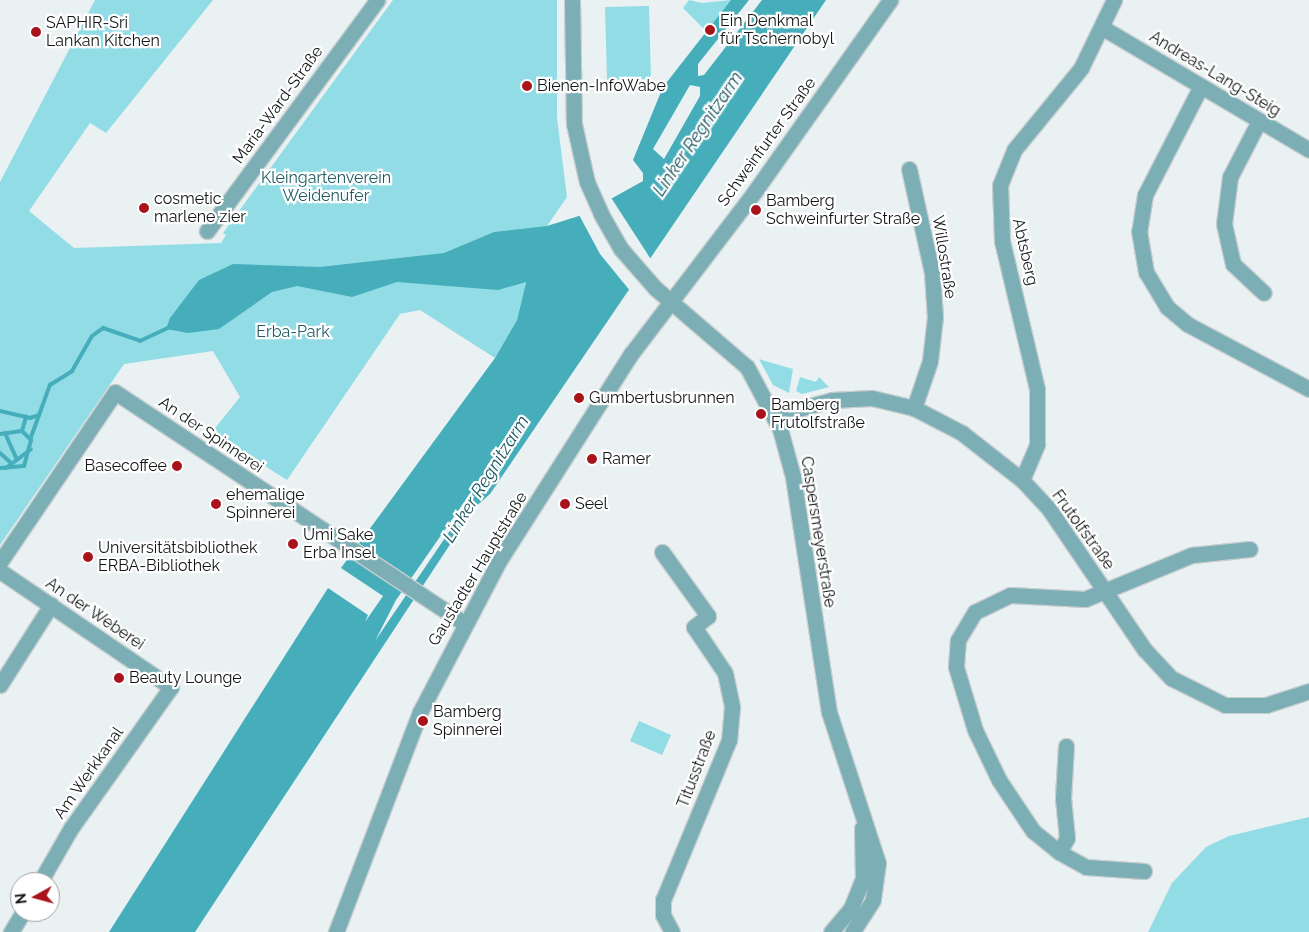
<!DOCTYPE html>
<html>
<head>
<meta charset="utf-8">
<style>
  body { margin:0 }
  #map { position:relative; width:1309px; height:932px; overflow:hidden; background:#e9f1f2; font-family:Raleway,sans-serif }
  div>[style] { position:absolute }
  [style*='--x'] { left:calc(var(--x)*1px); top:calc(var(--y)*1px); width:calc(var(--w)*1px); rotate:calc(var(--a)*1deg) }
  .green>* { inset:0; background:#92dce6 }
  .water>* { inset:0; background:#46aebb }
  .pier>* { inset:0; background:#e9f1f2 }
  .stream>* { height:4px; margin:-2px; padding:0 2px; transform-origin:2px; border-radius:2px; background:#46aebb }
  .roads { filter:drop-shadow(1px 0 #c7cecf) drop-shadow(-1px 0 #c7cecf) drop-shadow(0 1px #c7cecf) drop-shadow(0 -1px #c7cecf) }
  .minor>* { height:15px; margin:-7.5px; padding:0 7.5px; transform-origin:7.5px; border-radius:7.5px; background:#7baeb5 }
  .dots>* { width:14px; height:14px; translate:-50% -50%; box-sizing:border-box; border:2px solid #fff; border-radius:50% }
  span { translate:-50% -50%; white-space:nowrap; text-align:center; line-height:1.15; -webkit-text-stroke:4.5px #fff; paint-order:stroke }
  .poi-label { font-size:16px; color:#131616 }
  .left { translate:0 -50%; text-align:left }
  .right { translate:-100% -50%; text-align:right }
  .street-label { font-size:16px; color:#131616 }
  .park-label { font-size:16px; color:#215b62 }
  .water-label { font-size:18px; color:#1c575e; font-style:italic }
  .north { position:absolute; left:10px; top:872px; width:50px; height:50px; box-sizing:border-box; background:#fff; border:1px solid #a1a2a2; border-radius:50%; rotate:263deg; font-size:14px; font-weight:700; line-height:20px; text-align:center; color:#131616 }
  .north::after { content:''; display:block; margin:auto; width:18px; height:22px; background:#a9141b; clip-path:polygon(50% 0,100% 100%,50% 72%,0 100%) }
</style>
</head>
<body>
<div id="map">
  <div class="green">
    <div style="clip-path:polygon(95px 0,213px 0,106px 133px,90px 123px,29px 211px,74px 248px,221px 243px,226px 235px,223px 233px,393px 0,557px 0,557px 118px,567px 197px,547px 226px,526px 281px,517px 320px,495px 358px,420px 310px,400px 314px,287px 480px,212px 432px,240px 397px,213px 351px,124px 364px,0 545px,0 182px)"></div>
    <div style="clip-path:polygon(689px 0,702px 3px,731px 0,707px 32px,683px 8px)"></div>
    <div style="clip-path:polygon(649px 6px,651px 79px,607px 80px,605px 7px)"></div>
    <div style="clip-path:polygon(759px 359px,793px 369px,789px 393px,773px 385px)"></div>
    <div style="clip-path:polygon(800px 377px,816px 382px,819px 377px,829px 387px,802px 394px,796px 391px)"></div>
    <div style="clip-path:polygon(639px 721px,671px 735px,662px 755px,630px 741px)"></div>
    <div style="clip-path:polygon(1309px 817px,1309px 932px,1148px 932px,1172px 883px,1206px 847px,1229px 836px)"></div>
  </div>
  <div class="water">
    <div style="clip-path:polygon(evenodd,731px 0,749px 0,698px 64px,698px 76px,704px 75px,762px 0,826px 0,490px 494px,474px 508px,195px 932px,109px 932px,328px 588px,368px 615px,365px 622px,383px 596px,341px 568px,495px 358px,517px 320px,526px 282px,498px 290px,397px 282px,352px 297px,297px 286px,272px 292px,219px 329px,188px 333px,166px 329px,170px 318px,199px 280px,233px 264px,320px 267px,444px 253px,494px 232px,547px 226px,582px 215px,643px 181px,643px 173px,633px 160px,663px 87px,731px 0,690px 85px,700px 87px,700px 96px,664px 159px,653px 149px,690px 85px,731px 0,476px 485px,468px 504px,375px 641px,396px 600px,476px 485px)"></div>
  </div>
  <div class="pier">
    <div style="clip-path:polygon(610px 196px,652px 261px,631px 292px,600px 254px,578px 213px)"></div>
  </div>
  <div class="stream">
    <div style="--x:0;--y:411;--w:31;--a:13"></div>
    <div style="--x:30;--y:418;--w:9;--a:-18"></div>
    <div style="--x:39;--y:415;--w:32;--a:-70"></div>
    <div style="--x:50;--y:385;--w:26;--a:-32"></div>
    <div style="--x:72;--y:371;--w:40;--a:-60.3"></div>
    <div style="--x:92;--y:336;--w:14;--a:-36"></div>
    <div style="--x:103;--y:328;--w:39;--a:19"></div>
    <div style="--x:140;--y:341;--w:33;--a:-25"></div>
    <div style="--x:22;--y:431;--w:15;--a:-74"></div>
    <div style="--x:5;--y:433;--w:27;--a:66"></div>
    <div style="--x:0;--y:434;--w:22;--a:-8"></div>
    <div style="--x:22;--y:431;--w:13;--a:45"></div>
    <div style="--x:31;--y:440;--w:27;--a:105"></div>
    <div style="--x:24;--y:466;--w:24;--a:175"></div>
    <div style="--x:31;--y:437;--w:23;--a:-70"></div>
    <div style="--x:0;--y:453;--w:15;--a:42"></div>
    <div style="--x:6;--y:468;--w:31;--a:-37"></div>
  </div>
  <div class="roads">
    <div class="minor">
      <div style="--x:572;--y:0;--w:124;--a:89.1"></div>
      <div style="--x:574;--y:124;--w:59;--a:77.4"></div>
      <div style="--x:587;--y:182;--w:35;--a:66"></div>
      <div style="--x:601;--y:214;--w:40;--a:60.3"></div>
      <div style="--x:621;--y:249;--w:52;--a:48.9"></div>
      <div style="--x:655;--y:288;--w:121;--a:40.7"></div>
      <div style="--x:747;--y:367;--w:70;--a:62"></div>
      <div style="--x:780;--y:429;--w:50;--a:74.8"></div>
      <div style="--x:793;--y:477;--w:238;--a:81.3"></div>
      <div style="--x:829;--y:712;--w:159;--a:72"></div>
      <div style="--x:878;--y:863;--w:37;--a:98"></div>
      <div style="--x:873;--y:900;--w:38;--a:123"></div>
      <div style="--x:1103;--y:28;--w:239;--a:30.6"></div>
      <div style="--x:1201;--y:86;--w:123;--a:117.2"></div>
      <div style="--x:1145;--y:195;--w:36;--a:99"></div>
      <div style="--x:1139;--y:231;--w:42;--a:80.3"></div>
      <div style="--x:1146;--y:272;--w:41;--a:59"></div>
      <div style="--x:1167;--y:307;--w:26;--a:40"></div>
      <div style="--x:1187;--y:324;--w:138;--a:28"></div>
      <div style="--x:1259;--y:121;--w:63;--a:117.4"></div>
      <div style="--x:1230;--y:177;--w:47;--a:97.3"></div>
      <div style="--x:1224;--y:224;--w:41;--a:77.3"></div>
      <div style="--x:1233;--y:264;--w:42;--a:43.1"></div>
      <div style="--x:909;--y:169;--w:107;--a:77.5"></div>
      <div style="--x:932;--y:273;--w:44;--a:86.1"></div>
      <div style="--x:935;--y:317;--w:44;--a:96.5"></div>
      <div style="--x:930;--y:361;--w:50;--a:108.8"></div>
      <div style="--x:207;--y:231;--w:287;--a:-53.6"></div>
      <div style="--x:776;--y:415;--w:58;--a:-15"></div>
      <div style="--x:832;--y:400;--w:40;--a:-2.9"></div>
      <div style="--x:872;--y:398;--w:43;--a:13.4"></div>
      <div style="--x:914;--y:408;--w:54;--a:27.5"></div>
      <div style="--x:962;--y:433;--w:76;--a:38.1"></div>
      <div style="--x:1022;--y:480;--w:40;--a:47"></div>
      <div style="--x:1049;--y:509;--w:171;--a:55.8"></div>
      <div style="--x:1145;--y:650;--w:38;--a:47"></div>
      <div style="--x:1171;--y:678;--w:60;--a:26.6"></div>
      <div style="--x:1225;--y:705;--w:41;--a:0"></div>
      <div style="--x:1266;--y:705;--w:45;--a:-18"></div>
      <div style="--x:1022;--y:480;--w:39;--a:-67"></div>
      <div style="--x:1037;--y:444;--w:55;--a:-90"></div>
      <div style="--x:1037;--y:389;--w:152;--a:-103.3"></div>
      <div style="--x:1002;--y:241;--w:56;--a:-92"></div>
      <div style="--x:1000;--y:185;--w:38;--a:-68"></div>
      <div style="--x:1014;--y:150;--w:106;--a:-50.7"></div>
      <div style="--x:1081;--y:68;--w:76;--a:-64.1"></div>
      <div style="--x:662;--y:552;--w:79;--a:54.3"></div>
      <div style="--x:708;--y:616;--w:18;--a:142"></div>
      <div style="--x:694;--y:627;--w:55;--a:56"></div>
      <div style="--x:725;--y:673;--w:35;--a:78"></div>
      <div style="--x:732;--y:707;--w:33;--a:95"></div>
      <div style="--x:729;--y:740;--w:173;--a:112.4"></div>
      <div style="--x:663;--y:900;--w:15;--a:90"></div>
      <div style="--x:663;--y:915;--w:19;--a:62"></div>
      <div style="--x:0;--y:562;--w:205;--a:-55.9"></div>
      <div style="--x:115;--y:392;--w:417;--a:33.5"></div>
      <div style="--x:0;--y:571;--w:207;--a:34.2"></div>
      <div style="--x:171;--y:687;--w:173;--a:125.3"></div>
      <div style="--x:71;--y:828;--w:62;--a:119.9"></div>
      <div style="--x:0;--y:685;--w:95;--a:-57.5"></div>
      <div style="--x:1059;--y:852;--w:16;--a:-60"></div>
      <div style="--x:1067;--y:838;--w:40;--a:-95.7"></div>
      <div style="--x:1063;--y:798;--w:52;--a:-86.7"></div>
      <div style="--x:1144;--y:871;--w:58;--a:-176.1"></div>
      <div style="--x:1086;--y:867;--w:31;--a:-151"></div>
      <div style="--x:1059;--y:852;--w:33;--a:-141"></div>
      <div style="--x:1033;--y:831;--w:61;--a:-123.7"></div>
      <div style="--x:999;--y:780;--w:55;--a:-115.6"></div>
      <div style="--x:975;--y:730;--w:66;--a:-106.8"></div>
      <div style="--x:956;--y:667;--w:27;--a:-86"></div>
      <div style="--x:958;--y:640;--w:33;--a:-59"></div>
      <div style="--x:975;--y:612;--w:39;--a:-26"></div>
      <div style="--x:1010;--y:595;--w:75;--a:3.1"></div>
      <div style="--x:1085;--y:599;--w:116;--a:-22.4"></div>
      <div style="--x:1192;--y:555;--w:58;--a:-5.9"></div>
      <div style="--x:11;--y:932;--w:23;--a:-59"></div>
      <div style="--x:336;--y:932;--w:235;--a:-69.1"></div>
      <div style="--x:420;--y:712;--w:170;--a:-62.4"></div>
      <div style="--x:499;--y:561;--w:246;--a:-57.5"></div>
      <div style="--x:631;--y:354;--w:205;--a:-52.7"></div>
      <div style="--x:755;--y:191;--w:234;--a:-54.7"></div>
      <div style="--x:831;--y:932;--w:31;--a:-50"></div>
      <div style="--x:851;--y:908;--w:32;--a:-68"></div>
      <div style="--x:863;--y:878;--w:50;--a:-91.1"></div>
    </div>
  </div>
  <div class="dots">
    <div style="left:710px;top:30px;background:#a9141b"></div>
    <div style="left:36px;top:32px;background:#a9141b"></div>
    <div style="left:527px;top:86px;background:#a9141b"></div>
    <div style="left:144px;top:208px;background:#a9141b"></div>
    <div style="left:756px;top:210px;background:#a9141b"></div>
    <div style="left:579px;top:398px;background:#a9141b"></div>
    <div style="left:761px;top:414px;background:#a9141b"></div>
    <div style="left:592px;top:459px;background:#a9141b"></div>
    <div style="left:177px;top:466px;background:#a9141b"></div>
    <div style="left:216px;top:504px;background:#a9141b"></div>
    <div style="left:565px;top:504px;background:#a9141b"></div>
    <div style="left:293px;top:544px;background:#a9141b"></div>
    <div style="left:88px;top:557px;background:#a9141b"></div>
    <div style="left:119px;top:678px;background:#a9141b"></div>
    <div style="left:423px;top:721px;background:#a9141b"></div>
  </div>
  <div class="poi-label">
    <span class="left" style="left:720px;top:30px">Ein Denkmal<br>für Tschernobyl</span>
    <span class="left" style="left:46px;top:32px">SAPHIR-Sri<br>Lankan Kitchen</span>
    <span class="left" style="left:537px;top:86px">Bienen-InfoWabe</span>
    <span class="left" style="left:154px;top:208px">cosmetic<br>marlene zier</span>
    <span class="left" style="left:766px;top:210px">Bamberg<br>Schweinfurter Straße</span>
    <span class="left" style="left:589px;top:398px">Gumbertusbrunnen</span>
    <span class="left" style="left:771px;top:414px">Bamberg<br>Frutolfstraße</span>
    <span class="left" style="left:602px;top:459px">Ramer</span>
    <span class="right" style="left:167px;top:466px">Basecoffee</span>
    <span class="left" style="left:226px;top:504px">ehemalige<br>Spinnerei</span>
    <span class="left" style="left:575px;top:504px">Seel</span>
    <span class="left" style="left:303px;top:544px">Umi Sake<br>Erba Insel</span>
    <span class="left" style="left:98px;top:557px">Universitätsbibliothek<br>ERBA-Bibliothek</span>
    <span class="left" style="left:129px;top:678px">Beauty Lounge</span>
    <span class="left" style="left:433px;top:721px">Bamberg<br>Spinnerei</span>
  </div>
  <div class="street-label">
    <span style="left:1215px;top:74px;rotate:31deg">Andreas-Lang-Steig</span>
    <span style="left:278px;top:105px;rotate:-54deg">Maria-Ward-Straße</span>
    <span style="left:767px;top:142px;rotate:-54deg">Schweinfurter Straße</span>
    <span style="left:1025px;top:252px;rotate:77deg">Abtsberg</span>
    <span style="left:944px;top:257px;rotate:81deg">Willostraße</span>
    <span style="left:211px;top:435px;rotate:34deg">An der Spinnerei</span>
    <span style="left:1083px;top:530px;rotate:54deg">Frutolfstraße</span>
    <span style="left:818px;top:532px;rotate:81deg">Caspersmeyerstraße</span>
    <span style="left:478px;top:569px;rotate:-59deg">Gaustadter Hauptstraße</span>
    <span style="left:95px;top:614px;rotate:34deg">An der Weberei</span>
    <span style="left:697px;top:769px;rotate:-69deg">Titusstraße</span>
    <span style="left:89px;top:773px;rotate:-55deg">Am Werkkanal</span>
  </div>
  <div class="park-label">
    <span style="left:326px;top:187px">Kleingartenverein<br>Weidenufer</span>
    <span style="left:293px;top:332px">Erba-Park</span>
  </div>
  <div class="water-label">
    <span style="left:698px;top:134px;rotate:-56deg">Linker Regnitzarm</span>
    <span style="left:486px;top:479px;rotate:-58deg">Linker Regnitzarm</span>
  </div>
  <div class="north">N</div>
</div>
</body>
</html>
